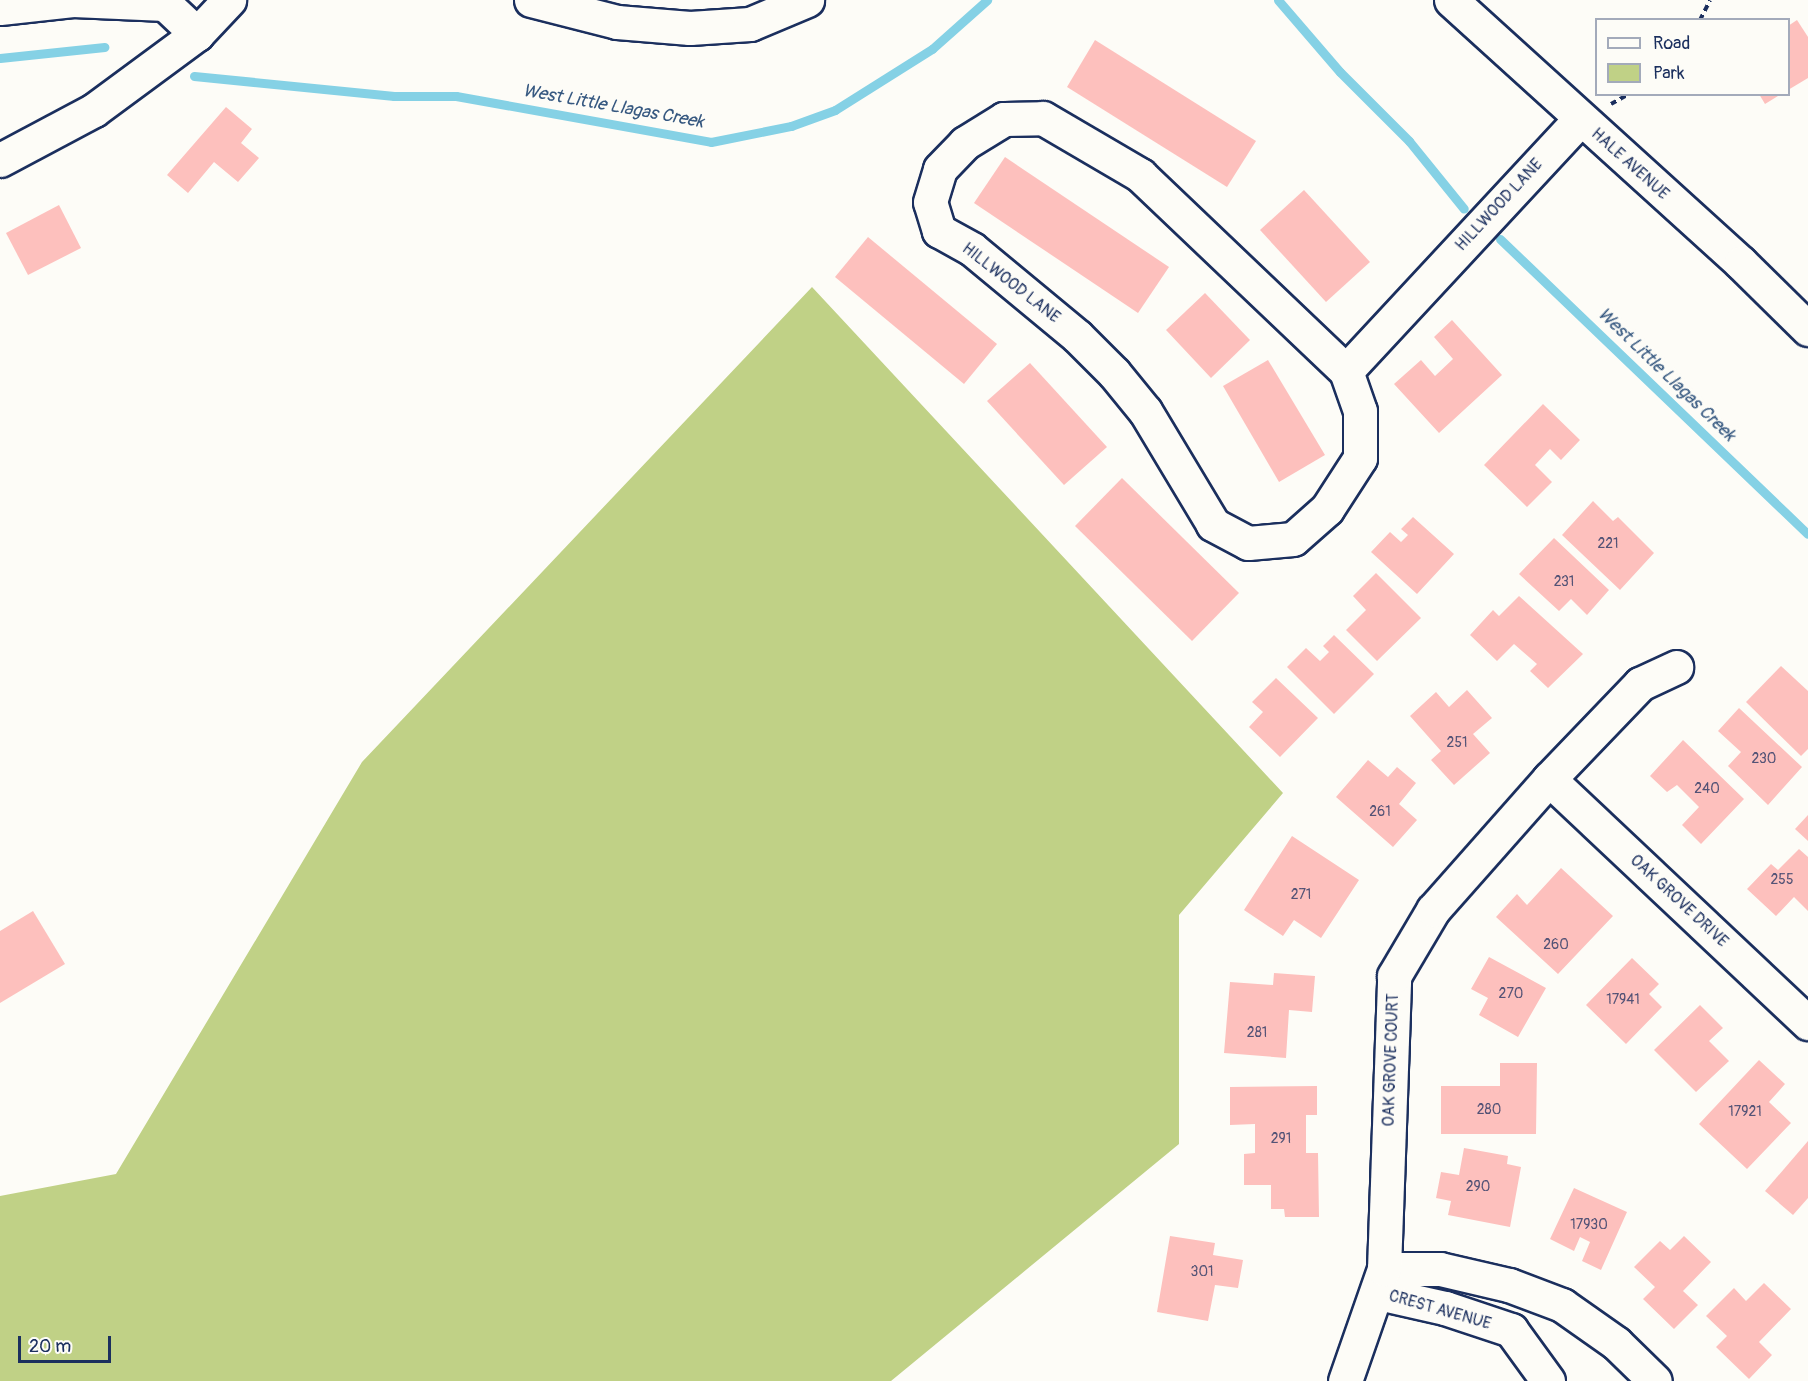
<!DOCTYPE html>
<html>
<head>
<meta charset="utf-8">
<style>
  body { margin:0 }
  #map { position:relative; width:1808px; height:1381px; overflow:hidden; background:#fdfcf7; font-family:Pangolin,sans-serif }
  div>[style] { position:absolute }
  [style*='--x'] { left:calc(var(--x)*1px); top:calc(var(--y)*1px); width:calc(var(--w)*1px); rotate:calc(var(--a)*1deg) }
  .green>* { inset:0; background:#c0d186 }
  .stream>* { height:9px; margin:-4.5px; padding:0 4.5px; transform-origin:4.5px; border-radius:4.5px; background:#85d1e5 }
  .building>* { inset:0; background:#fdc0bd }
  .path>* { height:4px; margin-top:-2px; transform-origin:0; background:repeating-linear-gradient(90deg,#1b2f5e 0 6px,transparent 0 10.5px) }
  .roads { filter:drop-shadow(2px 0 #1b2f5e) drop-shadow(-2px 0 #1b2f5e) drop-shadow(0 2px #1b2f5e) drop-shadow(0 -2px #1b2f5e) }
  .minor>* { height:33px; margin:-16.5px; padding:0 16.5px; transform-origin:16.5px; border-radius:16.5px; background:#fdfcf7 }
  .major>* { height:33px; margin:-16.5px; padding:0 16.5px; transform-origin:16.5px; border-radius:16.5px; background:#fdfcf7 }
  span { translate:-50% -50%; white-space:nowrap; text-align:center; line-height:1.15; -webkit-text-stroke:6px #fdfcf7; paint-order:stroke }
  .number-label { font-size:14px; color:#545376 }
  .number-label span { -webkit-text-stroke-width:0 }
  .street-label { font-size:16px; color:#1b2f5e }
  .water-label { font-size:18px; color:#365880; font-style:italic }
  .legend { position:absolute; left:1595px; top:18px; width:195px; height:78px; box-sizing:border-box; background:#fdfcf7; border:2px solid #a3aaba; margin:0; padding:8px 10px; list-style:none; font-size:18px; color:#1b2f5e }
  .legend li { display:flex; align-items:center; gap:12px; height:30px }
  .legend b { width:30px; border:2px solid #a3aaba }
  .scale { position:absolute; left:18px; top:1336px; width:93px; height:27px; box-sizing:border-box; border:3px solid #1b2f5e; border-top:0; padding-left:8px; font-size:18px; line-height:21px; white-space:nowrap; color:#1b2f5e; -webkit-text-stroke:4px #fdfcf7; paint-order:stroke }
</style>
</head>
<body>
<div id="map">
  <div class="green">
    <div style="clip-path:polygon(812px 287px,1283px 793px,1179px 915px,1179px 1144px,891px 1381px,0 1381px,0 1196px,116px 1174px,362px 762px)"></div>
  </div>
  <div class="stream">
    <div style="--x:1278;--y:0;--w:95;--a:49.3"></div>
    <div style="--x:1340;--y:72;--w:98;--a:45"></div>
    <div style="--x:1409;--y:141;--w:87;--a:51"></div>
    <div style="--x:0;--y:58;--w:105;--a:-6"></div>
    <div style="--x:194;--y:76;--w:201;--a:5.7"></div>
    <div style="--x:394;--y:96;--w:62;--a:0"></div>
    <div style="--x:456;--y:96;--w:259;--a:10.2"></div>
    <div style="--x:711;--y:142;--w:82;--a:-11.3"></div>
    <div style="--x:791;--y:126;--w:47;--a:-20"></div>
    <div style="--x:835;--y:110;--w:115;--a:-32.2"></div>
    <div style="--x:932;--y:49;--w:74;--a:-41.7"></div>
    <div style="--x:1500;--y:239;--w:426;--a:43.8"></div>
  </div>
  <div class="building">
    <div style="clip-path:polygon(1797px 20px,1808px 37px,1808px 78px,1788px 90px,1788px 26px)"></div>
    <div style="clip-path:polygon(1095px 40px,1256px 141px,1227px 187px,1067px 87px)"></div>
    <div style="clip-path:polygon(1759px 94px,1781px 94px,1765px 104px)"></div>
    <div style="clip-path:polygon(226px 107px,252px 129px,241px 143px,259px 158px,238px 182px,214px 162px,188px 193px,167px 175px)"></div>
    <div style="clip-path:polygon(1005px 157px,1169px 267px,1138px 313px,974px 203px)"></div>
    <div style="clip-path:polygon(1304px 190px,1370px 262px,1326px 302px,1260px 230px)"></div>
    <div style="clip-path:polygon(59px 205px,81px 248px,28px 275px,6px 233px)"></div>
    <div style="clip-path:polygon(868px 237px,997px 344px,964px 384px,835px 277px)"></div>
    <div style="clip-path:polygon(1205px 293px,1250px 340px,1211px 378px,1166px 330px)"></div>
    <div style="clip-path:polygon(1452px 320px,1502px 375px,1439px 433px,1394px 384px,1421px 360px,1435px 376px,1453px 359px,1434px 337px)"></div>
    <div style="clip-path:polygon(1268px 360px,1325px 455px,1279px 482px,1223px 386px)"></div>
    <div style="clip-path:polygon(1030px 363px,1107px 447px,1064px 485px,987px 401px)"></div>
    <div style="clip-path:polygon(1543px 404px,1580px 440px,1561px 460px,1550px 449px,1535px 465px,1552px 482px,1527px 507px,1484px 465px)"></div>
    <div style="clip-path:polygon(1122px 478px,1239px 593px,1192px 641px,1075px 526px)"></div>
    <div style="clip-path:polygon(1593px 501px,1613px 521px,1618px 517px,1654px 553px,1620px 590px,1562px 535px)"></div>
    <div style="clip-path:polygon(1413px 517px,1454px 554px,1417px 594px,1371px 552px,1390px 532px,1401px 542px,1408px 535px,1401px 529px)"></div>
    <div style="clip-path:polygon(1554px 538px,1609px 590px,1587px 615px,1571px 599px,1559px 611px,1519px 574px)"></div>
    <div style="clip-path:polygon(1376px 573px,1421px 618px,1377px 661px,1346px 630px,1366px 610px,1353px 596px)"></div>
    <div style="clip-path:polygon(1519px 596px,1583px 654px,1548px 688px,1530px 671px,1537px 664px,1514px 644px,1497px 661px,1470px 635px,1493px 610px,1499px 616px)"></div>
    <div style="clip-path:polygon(1334px 635px,1374px 674px,1334px 714px,1287px 667px,1306px 648px,1320px 661px,1329px 652px,1323px 646px)"></div>
    <div style="clip-path:polygon(1781px 666px,1808px 691px,1808px 749px,1801px 756px,1746px 702px)"></div>
    <div style="clip-path:polygon(1276px 678px,1318px 718px,1280px 757px,1249px 727px,1263px 712px,1252px 702px)"></div>
    <div style="clip-path:polygon(1467px 690px,1492px 718px,1473px 734px,1490px 753px,1454px 785px,1431px 760px,1441px 751px,1410px 716px,1436px 692px,1449px 707px)"></div>
    <div style="clip-path:polygon(1739px 708px,1802px 767px,1768px 805px,1728px 766px,1741px 752px,1718px 731px)"></div>
    <div style="clip-path:polygon(1683px 740px,1744px 799px,1701px 844px,1682px 825px,1699px 807px,1677px 785px,1667px 792px,1650px 776px)"></div>
    <div style="clip-path:polygon(1368px 760px,1388px 777px,1397px 767px,1416px 783px,1399px 804px,1417px 820px,1393px 847px,1336px 797px)"></div>
    <div style="clip-path:polygon(1808px 815px,1808px 841px,1795px 829px)"></div>
    <div style="clip-path:polygon(1292px 836px,1359px 880px,1321px 938px,1294px 920px,1283px 936px,1244px 910px)"></div>
    <div style="clip-path:polygon(1799px 849px,1808px 857px,1808px 911px,1794px 897px,1776px 916px,1747px 889px,1771px 864px,1778px 870px)"></div>
    <div style="clip-path:polygon(1561px 868px,1613px 916px,1558px 974px,1496px 917px,1517px 894px,1527px 905px)"></div>
    <div style="clip-path:polygon(33px 911px,65px 964px,0 1003px,0 931px)"></div>
    <div style="clip-path:polygon(1489px 957px,1546px 988px,1518px 1037px,1479px 1015px,1488px 998px,1471px 989px)"></div>
    <div style="clip-path:polygon(1632px 958px,1659px 984px,1649px 994px,1662px 1007px,1626px 1044px,1586px 1005px)"></div>
    <div style="clip-path:polygon(1274px 973px,1315px 976px,1312px 1012px,1289px 1010px,1286px 1058px,1224px 1053px,1230px 982px,1273px 985px)"></div>
    <div style="clip-path:polygon(1700px 1005px,1723px 1028px,1709px 1041px,1729px 1061px,1696px 1092px,1654px 1050px)"></div>
    <div style="clip-path:polygon(1759px 1060px,1785px 1084px,1769px 1102px,1791px 1123px,1747px 1169px,1699px 1124px)"></div>
    <div style="clip-path:polygon(1500px 1063px,1537px 1063px,1536px 1134px,1441px 1134px,1441px 1086px,1500px 1086px)"></div>
    <div style="clip-path:polygon(1317px 1086px,1317px 1115px,1306px 1115px,1306px 1153px,1318px 1153px,1319px 1217px,1285px 1217px,1284px 1209px,1271px 1209px,1271px 1185px,1244px 1185px,1244px 1154px,1255px 1153px,1255px 1124px,1230px 1125px,1230px 1087px)"></div>
    <div style="clip-path:polygon(1808px 1141px,1808px 1198px,1793px 1215px,1765px 1191px)"></div>
    <div style="clip-path:polygon(1464px 1148px,1508px 1156px,1507px 1164px,1521px 1167px,1510px 1227px,1448px 1215px,1451px 1201px,1436px 1198px,1441px 1172px,1459px 1175px)"></div>
    <div style="clip-path:polygon(1574px 1188px,1627px 1212px,1601px 1270px,1582px 1261px,1590px 1242px,1580px 1237px,1574px 1251px,1550px 1239px)"></div>
    <div style="clip-path:polygon(1170px 1236px,1215px 1243px,1213px 1255px,1243px 1260px,1238px 1288px,1215px 1285px,1208px 1321px,1157px 1312px)"></div>
    <div style="clip-path:polygon(1684px 1236px,1711px 1262px,1683px 1291px,1698px 1305px,1674px 1329px,1643px 1299px,1655px 1287px,1634px 1267px,1660px 1241px,1670px 1250px)"></div>
    <div style="clip-path:polygon(1764px 1283px,1791px 1309px,1759px 1342px,1772px 1355px,1749px 1379px,1716px 1347px,1727px 1336px,1706px 1316px,1734px 1288px,1746px 1301px)"></div>
  </div>
  <div class="path">
    <div style="--x:1700;--y:20;--w:22;--a:-63"></div>
    <div style="--x:1611;--y:104;--w:21;--a:-29"></div>
  </div>
  <div class="roads">
    <div class="minor">
      <div style="--x:531;--y:0;--w:89;--a:14.3"></div>
      <div style="--x:617;--y:22;--w:73;--a:4.7"></div>
      <div style="--x:690;--y:28;--w:60;--a:-3.8"></div>
      <div style="--x:750;--y:24;--w:62;--a:-22.8"></div>
      <div style="--x:0;--y:8;--w:73;--a:-6.3"></div>
      <div style="--x:73;--y:0;--w:92;--a:2.5"></div>
      <div style="--x:165;--y:4;--w:44;--a:43.2"></div>
      <div style="--x:1043;--y:118;--w:113;--a:30.4"></div>
      <div style="--x:1140;--y:175;--w:284;--a:43.6"></div>
      <div style="--x:1346;--y:371;--w:42;--a:70.7"></div>
      <div style="--x:1360;--y:411;--w:47;--a:90"></div>
      <div style="--x:1360;--y:458;--w:61;--a:122.9"></div>
      <div style="--x:1327;--y:509;--w:45;--a:138.6"></div>
      <div style="--x:1293;--y:539;--w:45;--a:174.9"></div>
      <div style="--x:1248;--y:543;--w:40;--a:-152"></div>
      <div style="--x:1213;--y:524;--w:132;--a:-121"></div>
      <div style="--x:1145;--y:411;--w:49;--a:-129.2"></div>
      <div style="--x:1114;--y:373;--w:52;--a:-135"></div>
      <div style="--x:1077;--y:336;--w:136;--a:-140.4"></div>
      <div style="--x:972;--y:249;--w:38;--a:-151"></div>
      <div style="--x:939;--y:231;--w:30;--a:-107"></div>
      <div style="--x:930;--y:202;--w:34;--a:-73"></div>
      <div style="--x:940;--y:169;--w:36;--a:-46"></div>
      <div style="--x:965;--y:143;--w:46;--a:-31.6"></div>
      <div style="--x:1004;--y:119;--w:39;--a:-1"></div>
      <div style="--x:0;--y:160;--w:106;--a:-28"></div>
      <div style="--x:94;--y:110;--w:128;--a:-36.4"></div>
      <div style="--x:197;--y:34;--w:47;--a:-46.7"></div>
      <div style="--x:1346;--y:371;--w:344;--a:-47.1"></div>
      <div style="--x:1549;--y:779;--w:356;--a:43.3"></div>
      <div style="--x:1384;--y:1269;--w:56;--a:0"></div>
      <div style="--x:1440;--y:1269;--w:71;--a:13.1"></div>
      <div style="--x:1509;--y:1285;--w:57;--a:20.7"></div>
      <div style="--x:1562;--y:1305;--w:66;--a:35.1"></div>
      <div style="--x:1616;--y:1343;--w:54;--a:44.3"></div>
      <div style="--x:1378;--y:1293;--w:69;--a:12.6"></div>
      <div style="--x:1445;--y:1308;--w:70;--a:18.4"></div>
      <div style="--x:1511;--y:1330;--w:63;--a:54"></div>
      <div style="--x:1345;--y:1381;--w:119;--a:-70.8"></div>
      <div style="--x:1384;--y:1269;--w:293;--a:-88"></div>
      <div style="--x:1394;--y:976;--w:77;--a:-59.4"></div>
      <div style="--x:1433;--y:910;--w:175;--a:-48.5"></div>
      <div style="--x:1549;--y:779;--w:132;--a:-46.2"></div>
      <div style="--x:1640;--y:684;--w:40;--a:-25"></div>
    </div>
    <div class="major">
      <div style="--x:1451;--y:0;--w:391;--a:42.2"></div>
      <div style="--x:1741;--y:263;--w:94;--a:44.6"></div>
    </div>
  </div>
  <div class="number-label">
    <span style="left:1608px;top:544px">221</span>
    <span style="left:1564px;top:582px">231</span>
    <span style="left:1457px;top:743px">251</span>
    <span style="left:1764px;top:759px">230</span>
    <span style="left:1707px;top:789px">240</span>
    <span style="left:1380px;top:812px">261</span>
    <span style="left:1782px;top:880px">255</span>
    <span style="left:1301px;top:895px">271</span>
    <span style="left:1556px;top:945px">260</span>
    <span style="left:1511px;top:994px">270</span>
    <span style="left:1623px;top:1000px">17941</span>
    <span style="left:1257px;top:1033px">281</span>
    <span style="left:1489px;top:1110px">280</span>
    <span style="left:1745px;top:1112px">17921</span>
    <span style="left:1281px;top:1139px">291</span>
    <span style="left:1478px;top:1187px">290</span>
    <span style="left:1589px;top:1225px">17930</span>
    <span style="left:1202px;top:1272px">301</span>
  </div>
  <div class="street-label">
    <span style="left:1630px;top:164px;rotate:42deg">HALE AVENUE</span>
    <span style="left:1499px;top:205px;rotate:-47deg">HILLWOOD LANE</span>
    <span style="left:1011px;top:283px;rotate:38deg">HILLWOOD LANE</span>
    <span style="left:1679px;top:901px;rotate:43deg">OAK GROVE DRIVE</span>
    <span style="left:1391px;top:1060px;rotate:-88deg">OAK GROVE COURT</span>
    <span style="left:1440px;top:1310px;rotate:16deg">CREST AVENUE</span>
  </div>
  <div class="water-label">
    <span style="left:613px;top:107px;rotate:10deg">West Little Llagas Creek</span>
    <span style="left:1666px;top:375px;rotate:44deg">West Little Llagas Creek</span>
  </div>
  <ul class="legend">
  <li><b style="height:8px;background:#fdfcf7"></b>Road</li>
  <li><b style="height:16px;background:#c0d186"></b>Park</li>
  </ul>
  <div class="scale">20 m</div>
</div>
</body>
</html>
